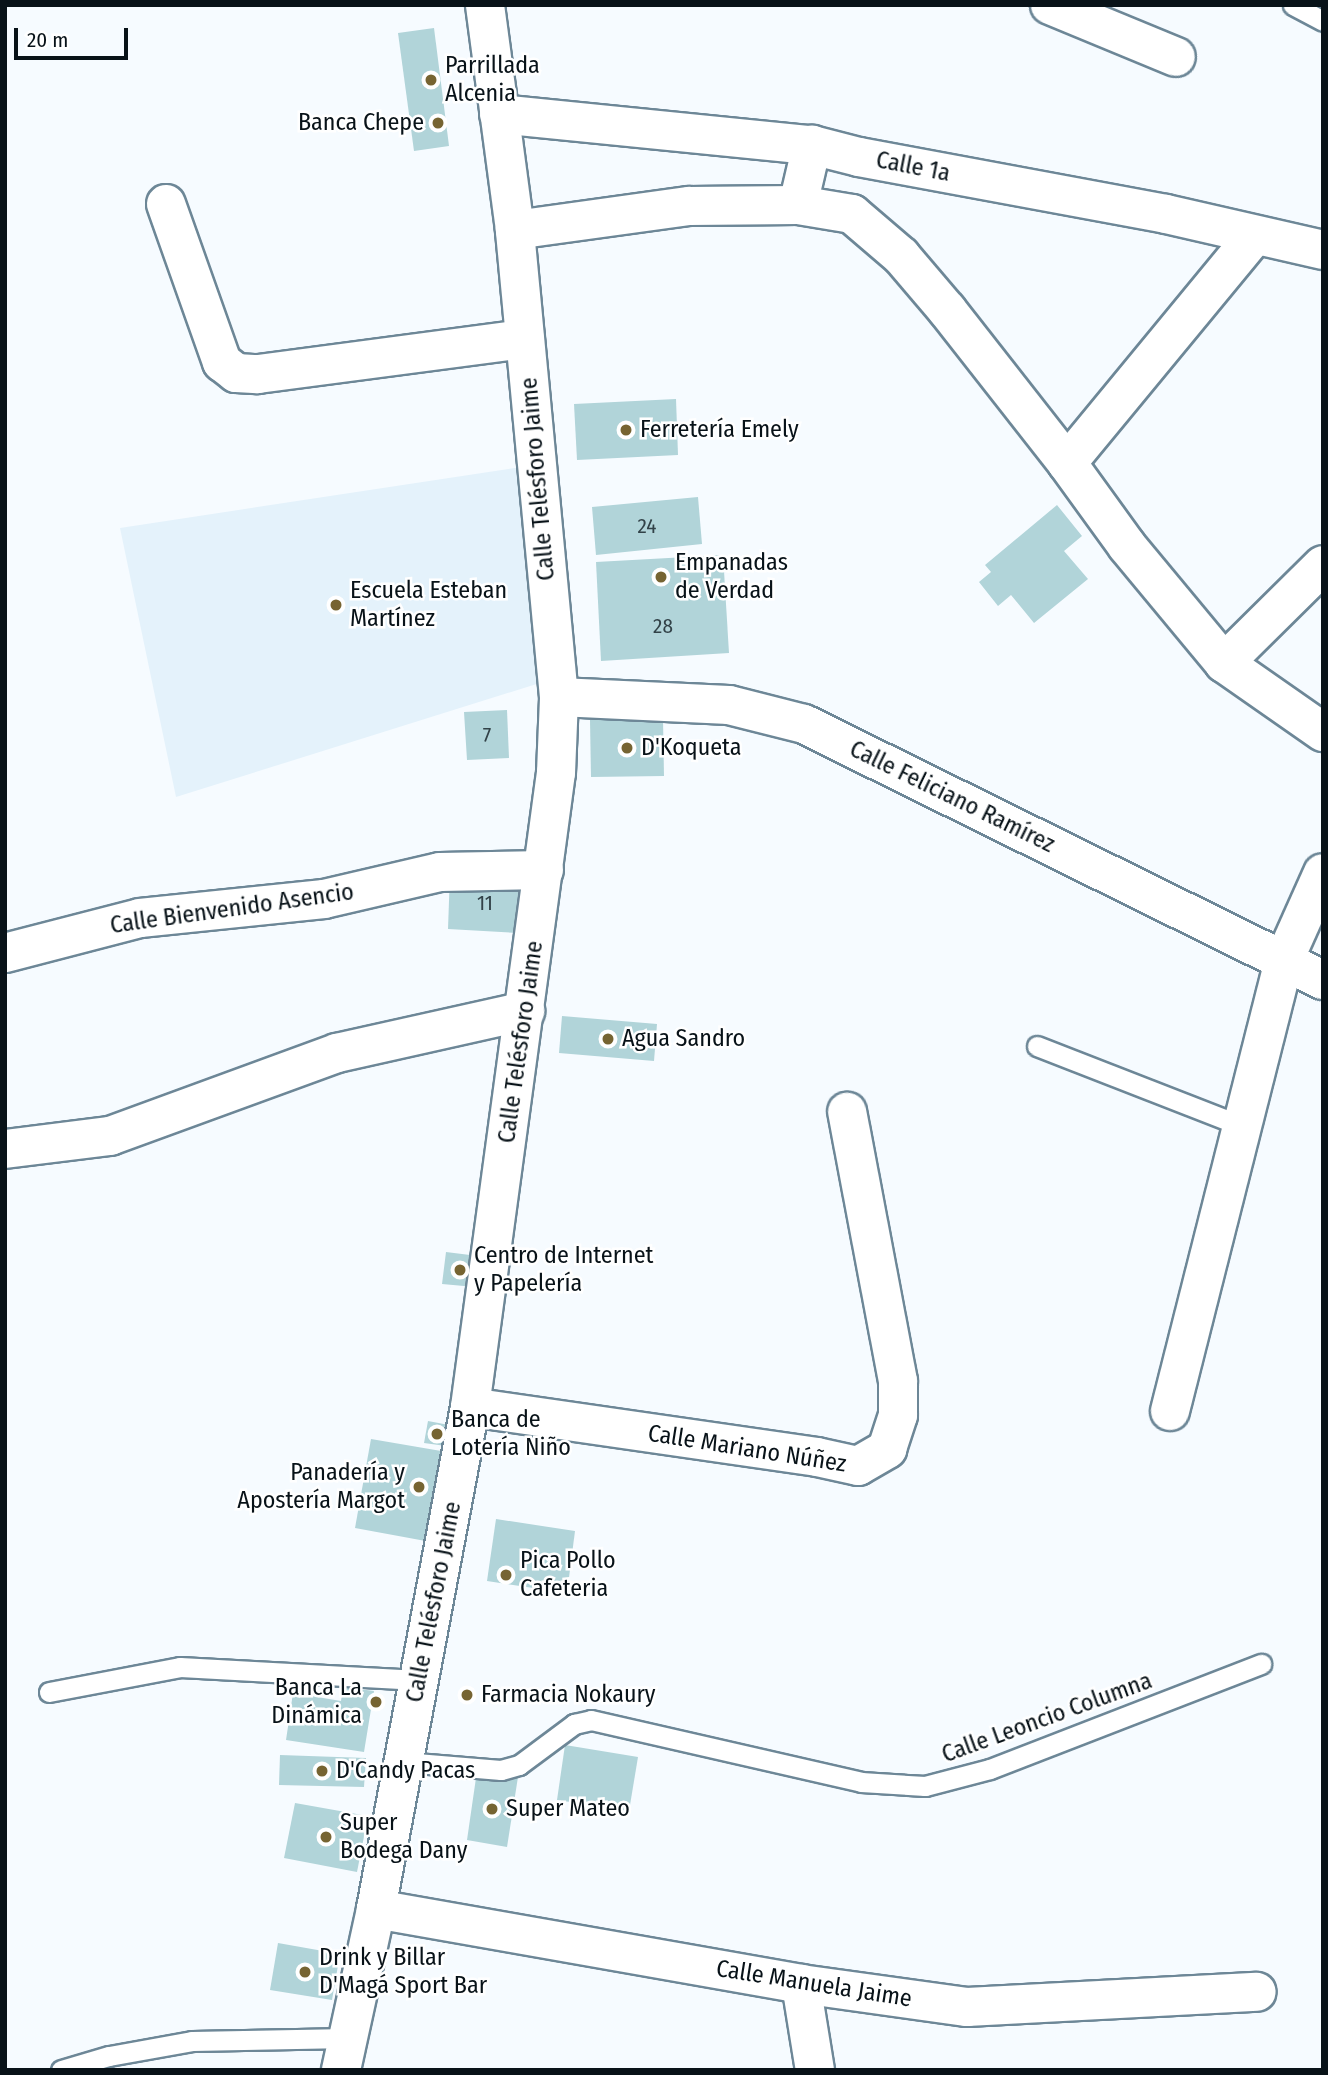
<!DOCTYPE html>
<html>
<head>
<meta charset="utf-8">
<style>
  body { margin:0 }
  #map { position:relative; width:1328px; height:2075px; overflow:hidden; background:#f6fbff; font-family:"Fira Sans Condensed",sans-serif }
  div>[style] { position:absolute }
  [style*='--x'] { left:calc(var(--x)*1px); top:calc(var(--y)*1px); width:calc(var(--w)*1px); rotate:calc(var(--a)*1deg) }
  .built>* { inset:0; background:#e4f2fb }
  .building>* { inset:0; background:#b1d4d9 }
  .roads { filter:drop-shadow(2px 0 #6d8797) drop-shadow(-2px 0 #6d8797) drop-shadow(0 2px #6d8797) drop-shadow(0 -2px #6d8797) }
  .lane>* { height:19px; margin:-9.5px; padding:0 9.5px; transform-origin:9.5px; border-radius:9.5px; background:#fff }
  .street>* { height:38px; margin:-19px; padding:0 19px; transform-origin:19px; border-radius:19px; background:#fff }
  .dots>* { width:19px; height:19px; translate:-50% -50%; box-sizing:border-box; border:4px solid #fff; border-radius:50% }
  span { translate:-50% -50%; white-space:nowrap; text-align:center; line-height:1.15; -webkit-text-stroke:5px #fff; paint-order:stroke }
  .number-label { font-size:21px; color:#324248 }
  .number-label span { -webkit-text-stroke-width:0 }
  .poi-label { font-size:24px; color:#081218 }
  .left { translate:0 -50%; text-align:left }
  .right { translate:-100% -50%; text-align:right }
  .street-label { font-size:24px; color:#081218 }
  .frame { position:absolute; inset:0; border:7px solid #081218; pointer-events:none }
  .scale { position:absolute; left:14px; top:28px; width:114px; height:32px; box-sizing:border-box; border:4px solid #081218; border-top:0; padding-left:9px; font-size:21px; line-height:24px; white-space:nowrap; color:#081218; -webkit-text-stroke:5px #fff; paint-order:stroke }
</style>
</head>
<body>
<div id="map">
  <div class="built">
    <div style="clip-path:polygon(521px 467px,543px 682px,176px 797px,120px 528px)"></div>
  </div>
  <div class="building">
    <div style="clip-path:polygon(434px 28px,449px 146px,414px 151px,398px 33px)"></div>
    <div style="clip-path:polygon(676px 399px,678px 455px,577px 460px,574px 404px)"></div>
    <div style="clip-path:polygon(698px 497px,702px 544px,596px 555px,592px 507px)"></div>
    <div style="clip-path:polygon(1057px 505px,1082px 536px,1064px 551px,1088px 579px,1034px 623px,1011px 595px,998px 606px,979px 582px,991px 572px,985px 565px)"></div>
    <div style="clip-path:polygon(723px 555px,729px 653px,601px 661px,596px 562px)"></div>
    <div style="clip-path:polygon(507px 710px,509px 758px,467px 760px,464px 712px)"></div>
    <div style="clip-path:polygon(663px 719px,664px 776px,591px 777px,590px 720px)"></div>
    <div style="clip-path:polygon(450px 873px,521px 876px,519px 933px,448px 929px)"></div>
    <div style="clip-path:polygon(562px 1016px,657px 1024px,654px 1061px,559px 1053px)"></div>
    <div style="clip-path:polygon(446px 1252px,478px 1256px,475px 1287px,442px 1284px)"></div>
    <div style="clip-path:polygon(428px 1421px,449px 1425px,446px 1446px,424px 1443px)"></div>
    <div style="clip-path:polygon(371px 1439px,447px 1452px,431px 1542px,355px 1528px)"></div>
    <div style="clip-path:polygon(496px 1519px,575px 1531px,567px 1593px,487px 1581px)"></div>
    <div style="clip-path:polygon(343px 1687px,374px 1691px,364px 1752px,286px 1740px,293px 1693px,341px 1701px)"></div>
    <div style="clip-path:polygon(565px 1745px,638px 1757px,629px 1811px,557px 1800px)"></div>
    <div style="clip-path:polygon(280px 1755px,366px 1758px,364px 1787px,279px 1785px)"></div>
    <div style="clip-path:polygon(477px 1771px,518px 1777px,507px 1847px,467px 1840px)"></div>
    <div style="clip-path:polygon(295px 1803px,368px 1816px,357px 1872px,284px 1858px)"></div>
    <div style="clip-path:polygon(278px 1943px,340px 1954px,332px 2000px,270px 1990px)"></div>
  </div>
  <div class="roads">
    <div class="lane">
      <div style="--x:1293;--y:5;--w:34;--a:28"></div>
      <div style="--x:1037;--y:1046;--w:220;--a:21.3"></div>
      <div style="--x:49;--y:1692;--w:133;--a:-10.8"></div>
      <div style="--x:180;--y:1667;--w:239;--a:3.1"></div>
      <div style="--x:404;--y:1762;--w:97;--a:4.7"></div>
      <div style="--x:501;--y:1770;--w:19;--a:-16"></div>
      <div style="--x:519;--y:1765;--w:69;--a:-36.7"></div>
      <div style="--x:574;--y:1724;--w:17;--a:-13"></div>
      <div style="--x:591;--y:1720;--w:277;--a:12.9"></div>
      <div style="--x:861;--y:1782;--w:64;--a:3.6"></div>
      <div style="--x:925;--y:1786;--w:67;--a:-14.7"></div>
      <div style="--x:990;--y:1769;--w:291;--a:-21.2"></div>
      <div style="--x:61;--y:2070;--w:50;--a:-16.3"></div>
      <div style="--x:109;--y:2056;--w:84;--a:-10.2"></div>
      <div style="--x:192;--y:2041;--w:156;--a:-1.1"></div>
    </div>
    <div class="street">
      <div style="--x:1050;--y:5;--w:136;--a:22.4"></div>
      <div style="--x:499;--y:114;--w:315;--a:5.7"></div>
      <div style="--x:812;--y:145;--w:49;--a:14.3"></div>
      <div style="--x:859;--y:157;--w:312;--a:10.5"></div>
      <div style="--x:1166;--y:214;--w:161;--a:12.9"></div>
      <div style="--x:166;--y:204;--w:168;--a:70.5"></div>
      <div style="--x:222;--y:362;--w:18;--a:38"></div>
      <div style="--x:236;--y:373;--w:22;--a:3"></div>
      <div style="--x:258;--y:374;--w:269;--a:-7.5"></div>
      <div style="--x:798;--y:205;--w:62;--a:-76.9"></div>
      <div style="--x:515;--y:230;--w:176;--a:-7.9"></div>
      <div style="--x:689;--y:206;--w:109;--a:-0.5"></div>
      <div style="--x:798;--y:205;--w:55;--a:9.5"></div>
      <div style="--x:852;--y:214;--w:65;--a:40.6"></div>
      <div style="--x:901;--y:256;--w:71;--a:49.6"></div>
      <div style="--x:947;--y:310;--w:194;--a:51.9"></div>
      <div style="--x:1067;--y:463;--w:102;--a:54.1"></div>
      <div style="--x:1127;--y:546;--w:152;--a:50.3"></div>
      <div style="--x:1224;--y:663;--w:121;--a:34.9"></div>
      <div style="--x:1067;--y:463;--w:294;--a:-50.5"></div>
      <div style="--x:1224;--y:663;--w:139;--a:-44.7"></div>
      <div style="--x:559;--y:697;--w:170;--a:2.7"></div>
      <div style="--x:729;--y:705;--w:77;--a:14.2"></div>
      <div style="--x:804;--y:724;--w:579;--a:26.26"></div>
      <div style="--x:5;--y:953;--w:139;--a:-14.5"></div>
      <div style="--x:140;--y:918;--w:185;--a:-5.9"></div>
      <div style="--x:324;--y:899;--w:119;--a:-13.1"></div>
      <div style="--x:440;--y:872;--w:104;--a:-1.1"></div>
      <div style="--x:5;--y:1149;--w:106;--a:-7.1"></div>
      <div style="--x:110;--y:1136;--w:242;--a:-20.1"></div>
      <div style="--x:337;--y:1053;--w:193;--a:-12.6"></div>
      <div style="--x:470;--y:1407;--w:351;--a:8.2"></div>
      <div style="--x:817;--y:1457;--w:42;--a:12.4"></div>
      <div style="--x:858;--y:1466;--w:34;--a:-30"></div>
      <div style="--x:887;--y:1449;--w:36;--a:-72"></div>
      <div style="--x:898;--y:1415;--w:34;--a:-90"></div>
      <div style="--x:898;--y:1381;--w:274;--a:-100.7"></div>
      <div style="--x:1170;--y:1411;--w:465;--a:-75.8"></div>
      <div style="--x:1284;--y:960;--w:95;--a:-65.9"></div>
      <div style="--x:376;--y:1909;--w:432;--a:10"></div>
      <div style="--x:801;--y:1984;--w:168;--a:7.9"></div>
      <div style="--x:967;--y:2007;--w:290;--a:-3"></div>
      <div style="--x:801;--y:1984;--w:87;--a:80.8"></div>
      <div style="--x:341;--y:2070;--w:165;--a:-77.7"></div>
      <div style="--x:376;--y:1909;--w:511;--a:-79.39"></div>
      <div style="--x:470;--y:1407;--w:640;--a:-82.28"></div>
      <div style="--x:556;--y:773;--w:76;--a:-87.7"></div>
      <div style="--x:559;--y:697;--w:469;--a:-95.4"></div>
      <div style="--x:515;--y:230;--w:227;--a:-97.6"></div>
    </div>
  </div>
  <div class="dots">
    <div style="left:431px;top:80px;background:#766432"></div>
    <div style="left:438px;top:123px;background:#766432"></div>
    <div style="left:626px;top:430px;background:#766432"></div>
    <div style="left:661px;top:577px;background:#766432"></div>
    <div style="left:336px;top:605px;background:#766432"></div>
    <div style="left:627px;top:748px;background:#766432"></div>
    <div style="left:608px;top:1039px;background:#766432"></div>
    <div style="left:460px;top:1270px;background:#766432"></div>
    <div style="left:437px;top:1434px;background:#766432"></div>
    <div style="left:419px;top:1487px;background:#766432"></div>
    <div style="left:506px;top:1575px;background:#766432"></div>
    <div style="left:467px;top:1695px;background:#766432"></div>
    <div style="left:376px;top:1702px;background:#766432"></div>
    <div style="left:322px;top:1771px;background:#766432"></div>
    <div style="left:492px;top:1809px;background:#766432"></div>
    <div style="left:326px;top:1837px;background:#766432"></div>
    <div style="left:305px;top:1972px;background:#766432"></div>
  </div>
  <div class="number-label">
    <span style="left:647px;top:526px">24</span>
    <span style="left:663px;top:626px">28</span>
    <span style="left:487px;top:735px">7</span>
    <span style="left:485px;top:903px">11</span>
  </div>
  <div class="poi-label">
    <span class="left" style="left:445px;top:80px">Parrillada<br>Alcenia</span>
    <span class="right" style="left:424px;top:123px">Banca Chepe</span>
    <span class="left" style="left:640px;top:430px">Ferretería Emely</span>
    <span class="left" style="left:675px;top:577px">Empanadas<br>de Verdad</span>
    <span class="left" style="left:350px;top:605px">Escuela Esteban<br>Martínez</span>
    <span class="left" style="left:641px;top:748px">D'Koqueta</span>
    <span class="left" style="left:622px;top:1039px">Agua Sandro</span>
    <span class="left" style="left:474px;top:1270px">Centro de Internet<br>y Papelería</span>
    <span class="left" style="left:451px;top:1434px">Banca de<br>Lotería Niño</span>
    <span class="right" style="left:405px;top:1487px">Panadería y<br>Apostería Margot</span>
    <span class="left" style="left:520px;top:1575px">Pica Pollo<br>Cafeteria</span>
    <span class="right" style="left:362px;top:1702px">Banca La<br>Dinámica</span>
    <span class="left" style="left:481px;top:1695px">Farmacia Nokaury</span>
    <span class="left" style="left:336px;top:1771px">D'Candy Pacas</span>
    <span class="left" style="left:506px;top:1809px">Super Mateo</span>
    <span class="left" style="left:340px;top:1837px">Super<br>Bodega Dany</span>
    <span class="left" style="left:319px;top:1972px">Drink y Billar<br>D'Magá Sport Bar</span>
  </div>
  <div class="street-label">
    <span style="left:913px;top:167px;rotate:11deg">Calle 1a</span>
    <span style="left:538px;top:479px;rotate:-95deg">Calle Telésforo Jaime</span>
    <span style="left:952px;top:797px;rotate:26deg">Calle Feliciano Ramírez</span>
    <span style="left:232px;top:909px;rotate:-8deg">Calle Bienvenido Asencio</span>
    <span style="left:521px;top:1042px;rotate:-82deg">Calle Telésforo Jaime</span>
    <span style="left:747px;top:1449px;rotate:9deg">Calle Mariano Núñez</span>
    <span style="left:434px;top:1602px;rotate:-79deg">Calle Telésforo Jaime</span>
    <span style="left:1047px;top:1718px;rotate:-20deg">Calle Leoncio Columna</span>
    <span style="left:814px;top:1984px;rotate:9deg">Calle Manuela Jaime</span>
  </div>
  <div class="frame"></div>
  <div class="scale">20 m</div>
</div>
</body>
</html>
